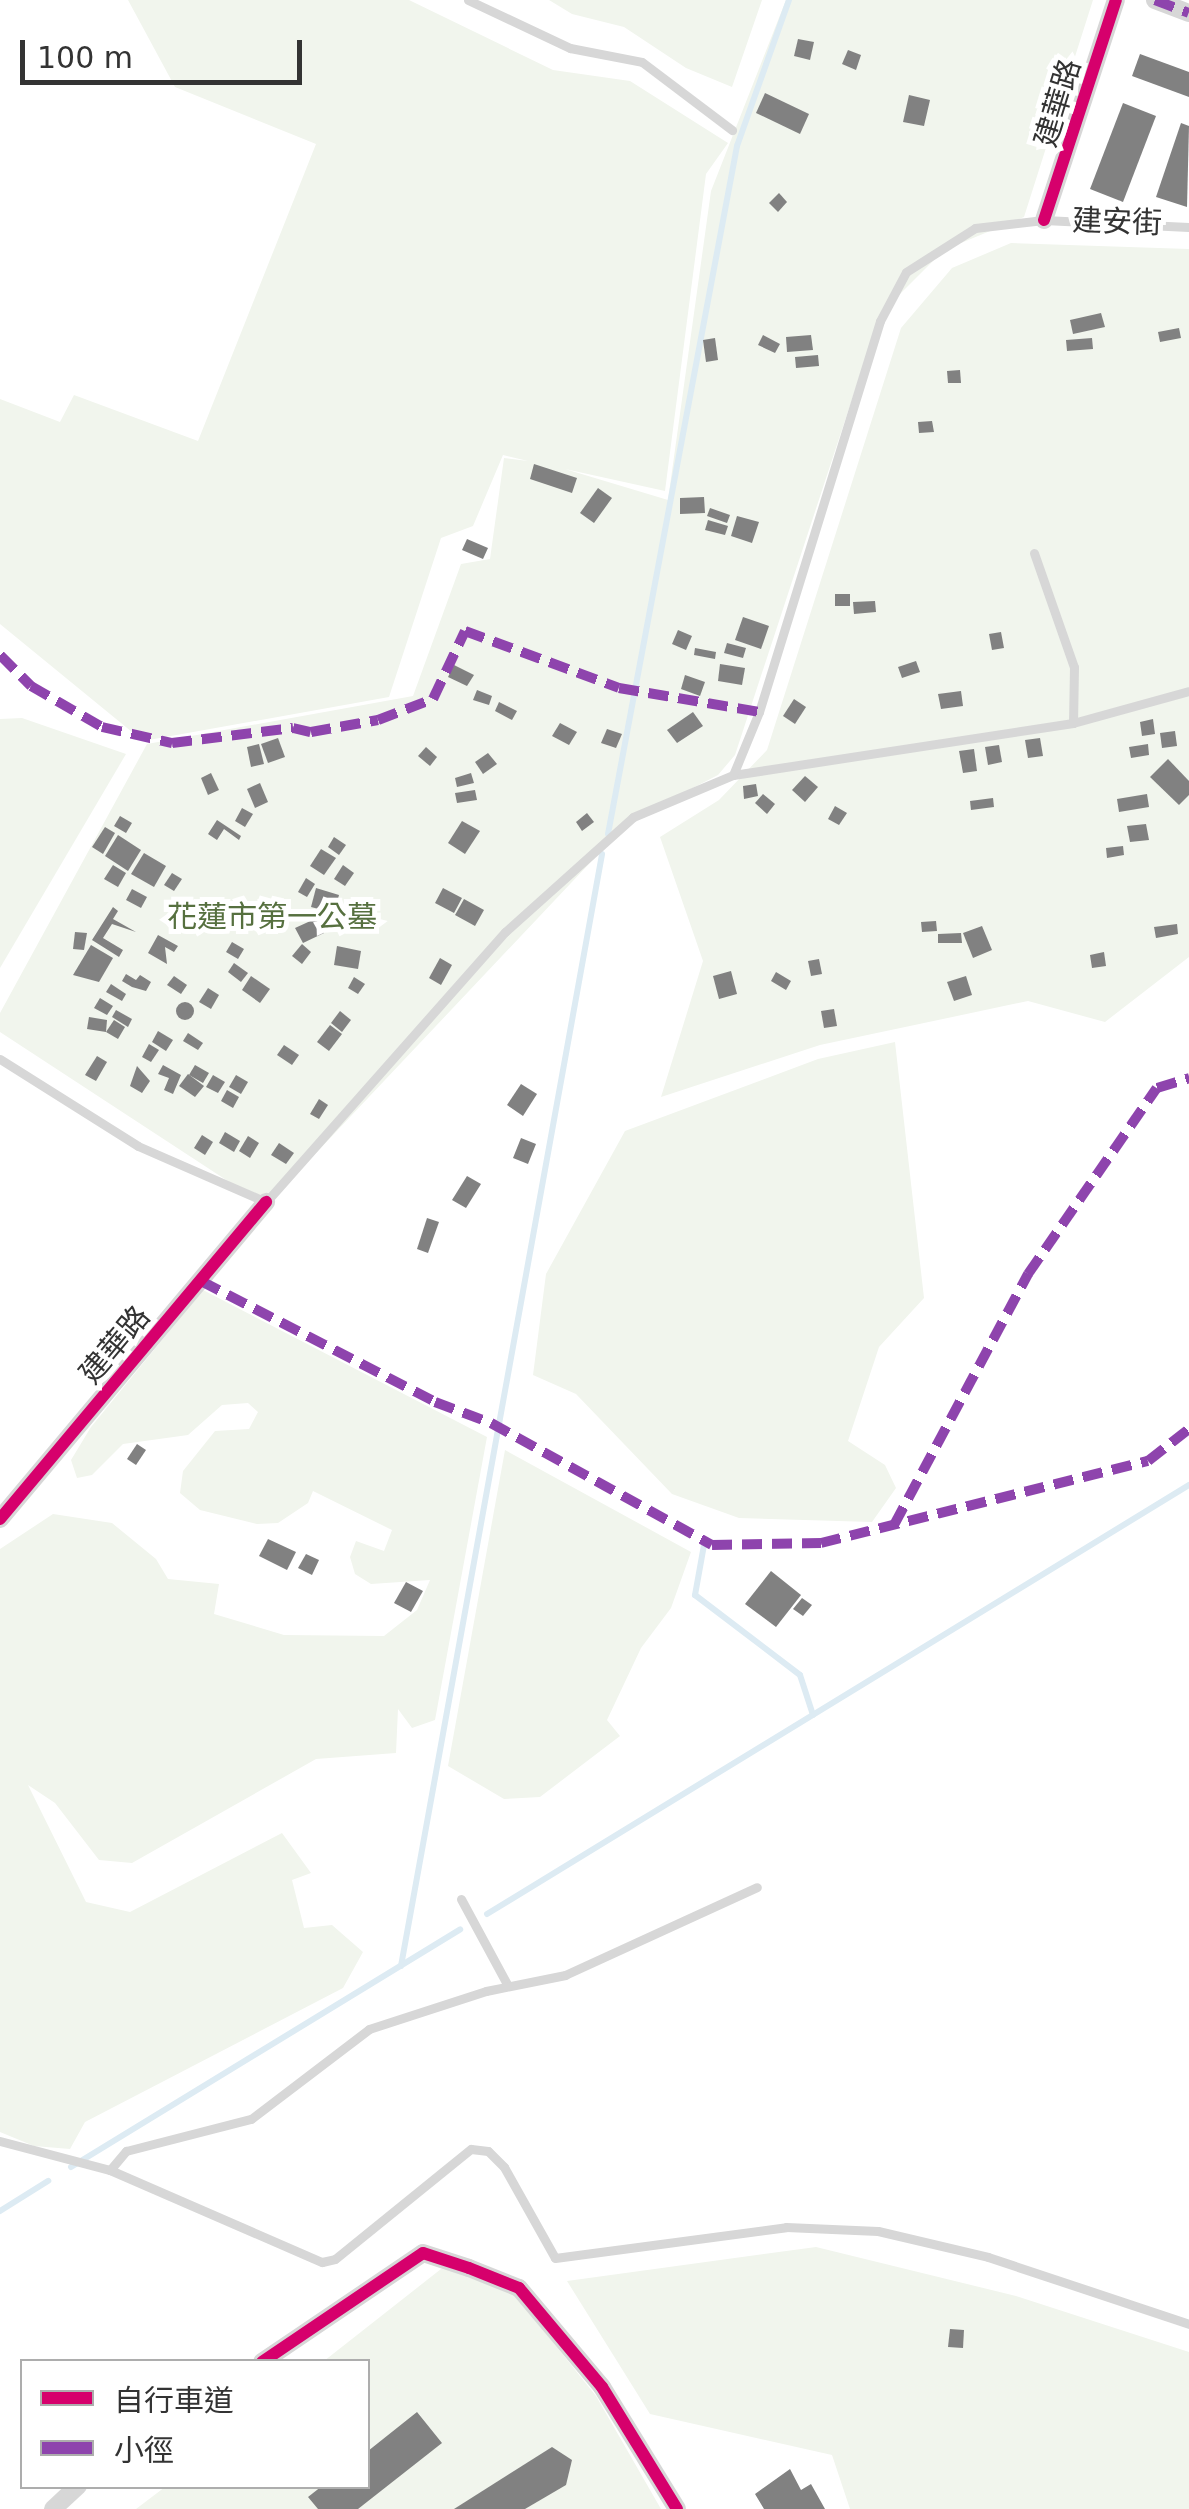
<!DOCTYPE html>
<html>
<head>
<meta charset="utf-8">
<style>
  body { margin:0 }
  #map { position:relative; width:1189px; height:2509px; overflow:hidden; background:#fff; font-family:"DejaVu Sans","Noto Sans TC",sans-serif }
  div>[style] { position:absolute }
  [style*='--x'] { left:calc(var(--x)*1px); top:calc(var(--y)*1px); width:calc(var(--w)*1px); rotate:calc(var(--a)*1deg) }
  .green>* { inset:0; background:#f1f5ed }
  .stream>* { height:6px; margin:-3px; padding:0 3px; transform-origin:3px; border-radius:3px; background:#ddebf3 }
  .building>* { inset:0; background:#818181 }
  .round { border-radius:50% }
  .service>* { height:9px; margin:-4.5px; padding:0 4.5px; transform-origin:4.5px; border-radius:4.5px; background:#d7d7d7 }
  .minor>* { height:18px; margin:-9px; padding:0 9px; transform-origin:9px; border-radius:9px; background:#d7d7d7 }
  .quiet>* { height:10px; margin-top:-5px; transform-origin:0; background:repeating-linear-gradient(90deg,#8e44ad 0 20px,transparent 0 30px) }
  .cycleway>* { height:12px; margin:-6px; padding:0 6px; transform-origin:6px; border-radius:6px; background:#d6006c }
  span { translate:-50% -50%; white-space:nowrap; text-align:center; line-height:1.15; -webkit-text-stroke:10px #fff; paint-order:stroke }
  .street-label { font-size:30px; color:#333 }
  .park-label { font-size:30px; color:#56703f }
  .legend { position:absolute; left:20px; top:2359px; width:350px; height:130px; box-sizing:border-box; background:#fff; border:2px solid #adadad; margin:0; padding:12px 18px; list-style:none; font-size:30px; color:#333 }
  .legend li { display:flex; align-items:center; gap:20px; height:50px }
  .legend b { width:50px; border:2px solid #adadad }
  .scale { position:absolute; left:20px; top:40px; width:282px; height:45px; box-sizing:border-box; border:5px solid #333; border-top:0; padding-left:12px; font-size:30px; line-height:35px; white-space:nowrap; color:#333; -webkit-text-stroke:8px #fff; paint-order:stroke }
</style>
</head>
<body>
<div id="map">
  <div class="green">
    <div style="clip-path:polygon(128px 0,409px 0,553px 70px,630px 81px,728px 143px,706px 174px,665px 491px,565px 469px,668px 500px,711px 191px,786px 0,1093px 0,1024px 217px,944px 250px,880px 314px,735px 755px,718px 775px,617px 827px,621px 830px,266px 1206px,0 1032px,0 1013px,147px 744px,413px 696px,461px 564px,490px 559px,504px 458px,528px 461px,503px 455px,473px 526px,441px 538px,389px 697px,143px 741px,0 624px,0 399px,60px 422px,74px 395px,198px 441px,316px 144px,175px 87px)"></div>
    <div style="clip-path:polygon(549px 0,762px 0,732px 87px,686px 68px,624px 27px,572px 14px)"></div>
    <div style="clip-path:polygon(1011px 243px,1189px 249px,1189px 957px,1105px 1022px,1028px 1001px,820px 1045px,661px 1097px,703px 961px,660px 837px,719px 800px,767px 750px,901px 328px,952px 268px)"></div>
    <div style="clip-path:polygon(22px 718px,126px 754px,0 968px,0 719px)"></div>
    <div style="clip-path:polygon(895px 1042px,924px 1298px,879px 1347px,848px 1441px,885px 1465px,896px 1488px,872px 1522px,739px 1518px,672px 1494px,576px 1394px,533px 1375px,546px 1274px,625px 1131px,818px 1059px)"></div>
    <div style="clip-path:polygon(203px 1290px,487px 1437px,435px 1720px,412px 1728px,398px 1709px,396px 1753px,316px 1759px,132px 1863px,99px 1860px,55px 1803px,28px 1785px,86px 1902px,130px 1912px,282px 1833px,311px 1873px,292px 1880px,304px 1928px,332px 1925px,363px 1952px,343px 1988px,85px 2122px,70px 2149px,34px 2146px,0 2132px,0 1549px,53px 1514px,112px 1523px,156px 1559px,168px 1579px,219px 1584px,214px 1614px,284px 1635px,384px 1636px,417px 1610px,430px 1580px,371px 1584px,355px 1574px,350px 1557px,356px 1541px,384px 1551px,392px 1530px,313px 1491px,308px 1503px,278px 1523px,257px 1524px,200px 1510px,180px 1493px,183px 1471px,215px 1431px,249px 1429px,258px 1412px,248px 1403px,222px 1405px,188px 1435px,123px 1444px,92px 1475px,77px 1478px,71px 1460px,91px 1427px)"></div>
    <div style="clip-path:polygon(505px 1450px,691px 1552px,671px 1608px,641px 1648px,607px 1720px,620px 1736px,540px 1797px,504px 1799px,448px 1766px)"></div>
    <div style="clip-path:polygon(816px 2247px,1016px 2296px,1189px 2352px,1189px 2509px,850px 2509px,832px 2455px,650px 2414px,567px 2281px)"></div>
    <div style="clip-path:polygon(441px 2269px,500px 2276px,596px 2396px,661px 2509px,136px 2509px,165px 2487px,368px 2486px,368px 2362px,324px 2361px)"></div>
  </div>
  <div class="stream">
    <div style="--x:608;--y:834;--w:700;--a:-79.38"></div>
    <div style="--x:737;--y:146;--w:155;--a:-70.4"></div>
    <div style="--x:704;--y:1545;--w:51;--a:100.2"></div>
    <div style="--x:695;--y:1595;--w:132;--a:37.3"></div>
    <div style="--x:800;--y:1675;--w:42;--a:72"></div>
    <div style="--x:487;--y:1914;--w:823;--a:-31.43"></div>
    <div style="--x:401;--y:1966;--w:1130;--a:-79.75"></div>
    <div style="--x:71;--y:2167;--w:456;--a:-31.4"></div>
    <div style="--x:0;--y:2211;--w:57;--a:-32"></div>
  </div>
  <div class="building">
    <div style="clip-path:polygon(798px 39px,814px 42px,810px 60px,794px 56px)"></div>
    <div style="clip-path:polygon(848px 50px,861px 55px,856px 70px,842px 64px)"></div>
    <div style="clip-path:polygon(1140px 54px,1189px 72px,1189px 97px,1132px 76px)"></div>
    <div style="clip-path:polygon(765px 93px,809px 114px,800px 134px,756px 113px)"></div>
    <div style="clip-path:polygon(909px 95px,930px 100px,924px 126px,903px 122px)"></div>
    <div style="clip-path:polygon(1123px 103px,1156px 116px,1123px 202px,1090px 189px)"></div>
    <div style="clip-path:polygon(1181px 123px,1189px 126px,1187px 207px,1156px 197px)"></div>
    <div style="clip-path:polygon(779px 193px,787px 202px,778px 212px,769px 203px)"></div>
    <div style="clip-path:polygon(1101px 313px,1105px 327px,1073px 334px,1070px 320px)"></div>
    <div style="clip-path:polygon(1179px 328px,1181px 338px,1160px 342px,1158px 332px)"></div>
    <div style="clip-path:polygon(763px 335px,780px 344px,775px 353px,758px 345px)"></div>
    <div style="clip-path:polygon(811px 335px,813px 350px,787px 352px,786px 337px)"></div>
    <div style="clip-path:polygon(715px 338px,718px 360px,706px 362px,703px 340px)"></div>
    <div style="clip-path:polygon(1092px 338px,1093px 349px,1067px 351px,1066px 340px)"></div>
    <div style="clip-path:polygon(818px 355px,819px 366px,796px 368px,795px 357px)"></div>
    <div style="clip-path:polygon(960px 370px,961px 383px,948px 383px,947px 371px)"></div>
    <div style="clip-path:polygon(932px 421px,934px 432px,919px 433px,918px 422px)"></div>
    <div style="clip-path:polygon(534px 464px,577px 478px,572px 493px,530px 479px)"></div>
    <div style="clip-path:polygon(598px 488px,612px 498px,594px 523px,580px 513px)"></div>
    <div style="clip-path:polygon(704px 497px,705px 513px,680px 514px,680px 498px)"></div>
    <div style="clip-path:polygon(710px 508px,730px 515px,727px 523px,707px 516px)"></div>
    <div style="clip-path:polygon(737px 516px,759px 522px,752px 543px,731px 536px)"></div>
    <div style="clip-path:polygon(708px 520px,728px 526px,725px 535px,705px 530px)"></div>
    <div style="clip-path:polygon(467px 539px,488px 548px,483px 559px,462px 550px)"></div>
    <div style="clip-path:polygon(835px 594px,850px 594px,850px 606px,835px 606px)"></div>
    <div style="clip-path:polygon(875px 601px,876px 612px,854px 614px,853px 602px)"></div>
    <div style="clip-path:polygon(743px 617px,769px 626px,761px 649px,735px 640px)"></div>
    <div style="clip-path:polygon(678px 630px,692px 636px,686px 650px,672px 644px)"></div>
    <div style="clip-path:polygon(1001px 632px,1004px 648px,992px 650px,989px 634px)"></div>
    <div style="clip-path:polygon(727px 643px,746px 648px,743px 658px,724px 653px)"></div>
    <div style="clip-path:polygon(695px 648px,716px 652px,715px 659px,694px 655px)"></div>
    <div style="clip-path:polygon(916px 661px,920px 672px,902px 678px,898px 667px)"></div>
    <div style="clip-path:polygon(720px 664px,745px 668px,742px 685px,718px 681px)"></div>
    <div style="clip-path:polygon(454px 665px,474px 675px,467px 686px,448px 677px)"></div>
    <div style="clip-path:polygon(685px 675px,705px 682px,700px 696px,681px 689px)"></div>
    <div style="clip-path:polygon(477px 690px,492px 696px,489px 705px,473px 700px)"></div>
    <div style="clip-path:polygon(961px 691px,963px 706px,941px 709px,938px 694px)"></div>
    <div style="clip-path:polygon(794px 699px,806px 707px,795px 724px,783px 716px)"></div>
    <div style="clip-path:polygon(499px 702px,517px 711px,512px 720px,495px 711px)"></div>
    <div style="clip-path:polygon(693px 712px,703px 726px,677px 743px,667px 730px)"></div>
    <div style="clip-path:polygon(1153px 719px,1155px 734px,1142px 736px,1140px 722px)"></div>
    <div style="clip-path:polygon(560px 723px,577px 732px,569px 745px,552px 736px)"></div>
    <div style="clip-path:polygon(607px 729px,622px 734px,616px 748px,601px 743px)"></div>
    <div style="clip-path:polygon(1175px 731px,1177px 746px,1162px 748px,1160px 733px)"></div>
    <div style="clip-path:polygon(278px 738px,285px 757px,268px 763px,261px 744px)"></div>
    <div style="clip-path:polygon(1040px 738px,1043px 756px,1028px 758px,1025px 740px)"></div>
    <div style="clip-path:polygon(259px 744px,264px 764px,251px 767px,247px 747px)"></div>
    <div style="clip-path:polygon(1148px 744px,1149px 755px,1131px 758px,1129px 747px)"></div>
    <div style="clip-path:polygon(999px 745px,1002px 762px,988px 765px,985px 747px)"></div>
    <div style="clip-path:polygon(426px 747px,437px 757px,430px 766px,418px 756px)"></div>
    <div style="clip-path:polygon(974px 749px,977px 771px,963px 773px,959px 751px)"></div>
    <div style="clip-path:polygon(488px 753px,497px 764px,483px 774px,475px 762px)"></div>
    <div style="clip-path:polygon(1168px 759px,1189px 781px,1189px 795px,1179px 805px,1150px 777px)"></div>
    <div style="clip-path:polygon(211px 773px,219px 790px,208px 795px,201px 778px)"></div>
    <div style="clip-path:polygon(471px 773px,474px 783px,457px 787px,455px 778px)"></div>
    <div style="clip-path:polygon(805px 776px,818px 787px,805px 802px,792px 790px)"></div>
    <div style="clip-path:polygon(260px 783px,268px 802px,255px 808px,247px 789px)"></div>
    <div style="clip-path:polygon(756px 784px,758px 796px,744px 799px,743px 786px)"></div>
    <div style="clip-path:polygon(475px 790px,477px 800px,457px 803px,455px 793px)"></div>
    <div style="clip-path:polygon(763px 794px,775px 804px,767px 814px,755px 803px)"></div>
    <div style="clip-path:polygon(1147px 794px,1149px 807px,1119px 812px,1117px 799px)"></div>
    <div style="clip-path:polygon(993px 798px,994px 807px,971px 810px,970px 801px)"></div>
    <div style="clip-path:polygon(835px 806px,847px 813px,839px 825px,828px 819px)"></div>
    <div style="clip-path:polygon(242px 808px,253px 814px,245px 827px,235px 821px)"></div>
    <div style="clip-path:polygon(587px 813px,594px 822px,582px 831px,576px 822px)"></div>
    <div style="clip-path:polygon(120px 816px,132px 823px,126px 833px,114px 826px)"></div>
    <div style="clip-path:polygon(217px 820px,241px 836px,239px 840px,224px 829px,217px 840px,208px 834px)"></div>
    <div style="clip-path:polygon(462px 821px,480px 831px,465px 854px,448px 843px)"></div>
    <div style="clip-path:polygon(1146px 824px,1149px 840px,1130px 842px,1127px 826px)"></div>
    <div style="clip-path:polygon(105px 827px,115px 833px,103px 854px,92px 847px)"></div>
    <div style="clip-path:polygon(118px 835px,141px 850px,128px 871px,105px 856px)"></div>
    <div style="clip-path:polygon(334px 837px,346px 845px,339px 855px,328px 847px)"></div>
    <div style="clip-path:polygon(1123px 846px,1124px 855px,1107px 858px,1106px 848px)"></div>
    <div style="clip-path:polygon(321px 849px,336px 858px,324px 875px,310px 866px)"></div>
    <div style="clip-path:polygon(144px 853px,166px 866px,154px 887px,131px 874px)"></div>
    <div style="clip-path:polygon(113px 865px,126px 873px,118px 887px,104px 879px)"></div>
    <div style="clip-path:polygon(343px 865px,354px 873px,345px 886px,334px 879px)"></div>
    <div style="clip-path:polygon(172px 873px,182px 879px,174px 891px,164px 885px)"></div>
    <div style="clip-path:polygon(306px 878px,315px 884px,307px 897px,298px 892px)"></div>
    <div style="clip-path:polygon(316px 888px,339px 895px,334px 913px,311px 907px)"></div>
    <div style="clip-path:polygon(443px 888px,462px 898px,454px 913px,435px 903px)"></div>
    <div style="clip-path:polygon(132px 889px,147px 897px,141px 908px,126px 900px)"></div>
    <div style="clip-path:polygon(464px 899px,484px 910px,475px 926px,455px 915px)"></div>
    <div style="clip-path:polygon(113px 907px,118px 911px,113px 919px,136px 932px,112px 924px,103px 938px,123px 950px,119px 957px,92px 940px)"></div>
    <div class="round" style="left:191px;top:911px;width:14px;height:14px"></div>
    <div style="clip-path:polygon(317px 918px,324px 933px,303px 943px,295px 928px)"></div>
    <div style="clip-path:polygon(936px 921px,937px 931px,922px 932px,921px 922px)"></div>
    <div style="clip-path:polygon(1177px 924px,1178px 934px,1156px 938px,1154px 927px)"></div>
    <div style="clip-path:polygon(982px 926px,992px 950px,973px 958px,963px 933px)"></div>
    <div style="clip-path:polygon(75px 932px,87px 933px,84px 950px,73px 949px)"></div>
    <div style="clip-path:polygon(961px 933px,962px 943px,938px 943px,938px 934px)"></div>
    <div style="clip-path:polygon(158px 935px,178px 946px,174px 952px,165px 947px,167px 964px,148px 953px)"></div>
    <div style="clip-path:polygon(232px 942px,244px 949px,238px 959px,226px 952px)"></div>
    <div style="clip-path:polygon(302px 944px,311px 952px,302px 964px,292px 956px)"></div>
    <div style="clip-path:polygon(91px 945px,113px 958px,99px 982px,73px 975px)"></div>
    <div style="clip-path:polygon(337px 946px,361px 951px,358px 969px,334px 965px)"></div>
    <div style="clip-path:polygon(1104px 952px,1106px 966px,1092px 968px,1090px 955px)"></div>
    <div style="clip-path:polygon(440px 958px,452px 965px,441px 985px,429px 978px)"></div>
    <div style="clip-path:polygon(819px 959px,822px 974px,811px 976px,808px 961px)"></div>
    <div style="clip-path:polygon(234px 963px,248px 973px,241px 982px,228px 972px)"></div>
    <div style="clip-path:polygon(731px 971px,737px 994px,719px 999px,713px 976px)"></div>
    <div style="clip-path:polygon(776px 972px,791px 981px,786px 990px,771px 981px)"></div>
    <div style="clip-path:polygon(126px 974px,136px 980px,140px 975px,151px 982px,146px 991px,132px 987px,122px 981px)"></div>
    <div style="clip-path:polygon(174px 976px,187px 985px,181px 994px,167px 985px)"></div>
    <div style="clip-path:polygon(251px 976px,270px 989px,260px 1003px,242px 990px)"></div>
    <div style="clip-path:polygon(966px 976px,972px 995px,954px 1001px,947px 982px)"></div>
    <div style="clip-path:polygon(354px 977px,365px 984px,358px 994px,348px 988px)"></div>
    <div style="clip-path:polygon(111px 984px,126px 994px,122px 1001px,106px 992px)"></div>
    <div style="clip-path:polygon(208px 988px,219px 995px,211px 1009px,199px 1002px)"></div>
    <div style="clip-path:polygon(100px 998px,113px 1006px,107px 1015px,94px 1008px)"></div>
    <div class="round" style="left:176px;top:1002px;width:18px;height:18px"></div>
    <div style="clip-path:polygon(834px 1009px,837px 1026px,824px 1028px,821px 1011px)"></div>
    <div style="clip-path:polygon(116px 1010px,132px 1019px,128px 1027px,112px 1017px)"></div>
    <div style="clip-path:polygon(340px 1011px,351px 1020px,342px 1032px,331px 1023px)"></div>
    <div style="clip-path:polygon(89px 1017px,107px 1020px,106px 1032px,87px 1029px)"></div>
    <div style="clip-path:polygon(114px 1020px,125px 1027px,118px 1039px,106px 1032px)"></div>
    <div style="clip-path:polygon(330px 1025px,342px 1034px,329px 1051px,317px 1042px)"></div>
    <div style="clip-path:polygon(158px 1031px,173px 1040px,166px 1051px,152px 1042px)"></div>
    <div style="clip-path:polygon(188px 1033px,203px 1043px,198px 1050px,183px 1041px)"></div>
    <div style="clip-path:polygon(149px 1044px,159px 1050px,151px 1062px,142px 1057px)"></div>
    <div style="clip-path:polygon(284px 1045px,299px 1055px,292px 1065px,277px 1055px)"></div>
    <div style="clip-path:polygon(97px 1056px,107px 1062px,96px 1081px,85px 1075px)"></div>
    <div style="clip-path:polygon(163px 1065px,181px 1075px,173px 1094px,164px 1090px,169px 1078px,158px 1074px)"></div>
    <div style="clip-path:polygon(195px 1065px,209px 1073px,203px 1083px,189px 1075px)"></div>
    <div style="clip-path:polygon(137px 1066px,150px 1081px,142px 1093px,130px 1086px)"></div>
    <div style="clip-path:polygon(188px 1074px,204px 1086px,195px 1097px,179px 1086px)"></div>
    <div style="clip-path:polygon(213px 1075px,225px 1082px,218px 1093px,206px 1087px)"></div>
    <div style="clip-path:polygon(236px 1075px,248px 1082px,241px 1094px,229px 1087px)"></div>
    <div style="clip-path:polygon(521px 1084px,537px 1094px,523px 1116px,507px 1105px)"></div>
    <div style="clip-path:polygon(227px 1090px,239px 1097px,233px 1108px,221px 1101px)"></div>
    <div style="clip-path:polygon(319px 1099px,328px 1105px,319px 1119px,310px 1114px)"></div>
    <div style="clip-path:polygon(225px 1132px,240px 1141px,234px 1152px,219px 1143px)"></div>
    <div style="clip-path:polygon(202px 1135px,213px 1142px,205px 1155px,194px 1148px)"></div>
    <div style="clip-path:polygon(248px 1136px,259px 1143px,250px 1158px,239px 1151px)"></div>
    <div style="clip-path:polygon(521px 1138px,536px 1144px,528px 1164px,513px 1158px)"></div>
    <div style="clip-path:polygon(279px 1143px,294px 1153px,286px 1164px,271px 1155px)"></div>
    <div style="clip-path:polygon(467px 1176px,481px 1184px,466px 1208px,452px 1200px)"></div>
    <div style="clip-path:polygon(427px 1218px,439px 1222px,428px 1253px,417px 1249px)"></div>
    <div style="clip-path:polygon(137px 1444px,146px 1450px,136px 1465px,127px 1459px)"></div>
    <div style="clip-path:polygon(268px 1539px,296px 1552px,287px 1570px,259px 1556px)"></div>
    <div style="clip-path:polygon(306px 1554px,319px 1560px,312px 1575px,298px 1568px)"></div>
    <div style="clip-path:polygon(771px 1571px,801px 1595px,776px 1627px,745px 1604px)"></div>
    <div style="clip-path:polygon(406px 1582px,423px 1591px,411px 1612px,394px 1603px)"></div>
    <div style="clip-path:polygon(802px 1598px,812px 1605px,803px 1616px,793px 1609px)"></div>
    <div style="clip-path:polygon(950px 2329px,964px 2330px,963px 2348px,948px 2347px)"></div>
    <div style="clip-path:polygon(417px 2412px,442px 2443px,358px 2509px,318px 2509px,308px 2497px,322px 2486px,368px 2486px,368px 2451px)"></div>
    <div style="clip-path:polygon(552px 2447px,572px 2460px,566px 2485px,525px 2509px,454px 2509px)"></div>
    <div style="clip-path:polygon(790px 2469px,801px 2490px,811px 2484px,825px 2509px,764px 2509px,755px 2494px)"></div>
  </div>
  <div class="service">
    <div style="--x:468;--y:0;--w:113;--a:25.2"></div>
    <div style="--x:570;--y:48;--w:73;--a:11"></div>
    <div style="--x:642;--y:62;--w:113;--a:37.1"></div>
    <div style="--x:1034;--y:553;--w:121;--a:70.7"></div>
    <div style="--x:1074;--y:667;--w:56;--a:91"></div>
    <div style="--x:733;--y:775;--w:344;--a:-8.7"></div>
    <div style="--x:1073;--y:723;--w:120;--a:-15.4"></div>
    <div style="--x:0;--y:1059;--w:163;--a:32.2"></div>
    <div style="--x:138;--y:1146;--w:140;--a:23.6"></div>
    <div style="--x:266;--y:1202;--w:361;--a:-48.5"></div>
    <div style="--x:505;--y:932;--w:172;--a:-41.9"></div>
    <div style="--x:633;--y:817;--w:108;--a:-22.8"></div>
    <div style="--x:733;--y:775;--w:68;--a:-67.6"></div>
    <div style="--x:759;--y:712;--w:409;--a:-72.8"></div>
    <div style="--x:880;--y:321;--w:55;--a:-62"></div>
    <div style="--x:906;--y:272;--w:82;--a:-32.5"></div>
    <div style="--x:975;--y:228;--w:69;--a:-6.6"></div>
    <div style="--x:1044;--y:220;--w:145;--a:2.8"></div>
    <div style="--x:461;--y:1899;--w:99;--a:61.6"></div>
    <div style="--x:0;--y:2141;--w:114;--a:14.8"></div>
    <div style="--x:110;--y:2170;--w:231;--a:23.5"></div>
    <div style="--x:322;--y:2262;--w:13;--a:-13"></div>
    <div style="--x:335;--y:2259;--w:175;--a:-39"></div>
    <div style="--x:471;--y:2149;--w:17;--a:7"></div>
    <div style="--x:488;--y:2151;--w:23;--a:45"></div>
    <div style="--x:504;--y:2167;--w:104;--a:60.7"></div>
    <div style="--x:555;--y:2258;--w:233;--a:-7.6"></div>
    <div style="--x:786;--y:2227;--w:92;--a:2.5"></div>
    <div style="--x:878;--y:2231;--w:113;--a:13.3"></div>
    <div style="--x:988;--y:2257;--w:212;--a:18.4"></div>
    <div style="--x:110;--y:2170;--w:25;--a:-50"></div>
    <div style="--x:126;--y:2151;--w:129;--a:-14.4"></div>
    <div style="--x:251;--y:2119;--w:148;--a:-37.3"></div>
    <div style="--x:369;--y:2029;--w:123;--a:-18"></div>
    <div style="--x:486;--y:1991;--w:81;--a:-11.4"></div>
    <div style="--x:565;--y:1975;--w:211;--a:-24.6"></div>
  </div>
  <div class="minor">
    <div style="--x:1155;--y:0;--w:36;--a:21"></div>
    <div style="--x:1044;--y:220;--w:231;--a:-71.9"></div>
    <div style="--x:0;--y:1519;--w:414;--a:-50"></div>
    <div style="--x:262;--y:2362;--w:194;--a:-34.1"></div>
    <div style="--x:423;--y:2253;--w:48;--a:18.1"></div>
    <div style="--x:469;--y:2268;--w:54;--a:21.8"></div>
    <div style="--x:519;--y:2288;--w:129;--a:50"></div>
    <div style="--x:602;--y:2387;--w:143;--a:58.4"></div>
    <div style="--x:53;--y:2509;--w:34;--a:-43"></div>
  </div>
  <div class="quiet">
    <div style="--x:1155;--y:0;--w:36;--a:21"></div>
    <div style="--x:0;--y:655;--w:44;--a:45"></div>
    <div style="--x:31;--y:686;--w:82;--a:30"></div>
    <div style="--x:102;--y:727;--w:72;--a:12.9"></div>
    <div style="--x:172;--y:743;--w:122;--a:-7.1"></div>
    <div style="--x:293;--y:728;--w:18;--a:13"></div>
    <div style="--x:311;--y:732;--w:68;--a:-10.2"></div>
    <div style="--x:378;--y:720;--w:59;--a:-20.9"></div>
    <div style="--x:433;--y:699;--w:75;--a:-64.8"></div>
    <div style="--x:465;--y:631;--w:164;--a:20.3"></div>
    <div style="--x:619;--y:688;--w:142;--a:9.7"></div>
    <div style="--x:201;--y:1281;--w:263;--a:27.3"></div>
    <div style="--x:435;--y:1402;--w:60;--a:20.6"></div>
    <div style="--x:491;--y:1423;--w:252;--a:28.9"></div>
    <div style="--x:712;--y:1545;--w:109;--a:-1.1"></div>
    <div style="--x:821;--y:1543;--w:337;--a:-14.1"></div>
    <div style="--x:1148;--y:1461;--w:52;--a:-38"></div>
    <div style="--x:894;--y:1525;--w:285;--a:-61.9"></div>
    <div style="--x:1028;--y:1274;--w:226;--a:-55.3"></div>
    <div style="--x:1157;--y:1088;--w:34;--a:-17"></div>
  </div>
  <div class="cycleway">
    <div style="--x:1044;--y:220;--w:231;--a:-71.9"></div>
    <div style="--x:0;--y:1519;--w:414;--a:-50"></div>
    <div style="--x:262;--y:2362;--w:194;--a:-34.1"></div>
    <div style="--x:423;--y:2253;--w:48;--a:18.1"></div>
    <div style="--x:469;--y:2268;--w:54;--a:21.8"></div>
    <div style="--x:519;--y:2288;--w:129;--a:50"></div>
    <div style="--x:602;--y:2387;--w:143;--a:58.4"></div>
  </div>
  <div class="street-label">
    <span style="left:1058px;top:103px;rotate:-73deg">建華路</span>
    <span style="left:1117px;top:222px;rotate:2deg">建安街</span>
    <span style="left:115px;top:1345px;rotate:-50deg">建華路</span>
  </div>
  <div class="park-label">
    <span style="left:272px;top:917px">花蓮市第一公墓</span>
  </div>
  <ul class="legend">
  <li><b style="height:12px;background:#d6006c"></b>自行車道</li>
  <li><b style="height:12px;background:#8e44ad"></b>小徑</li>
  </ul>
  <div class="scale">100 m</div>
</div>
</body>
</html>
